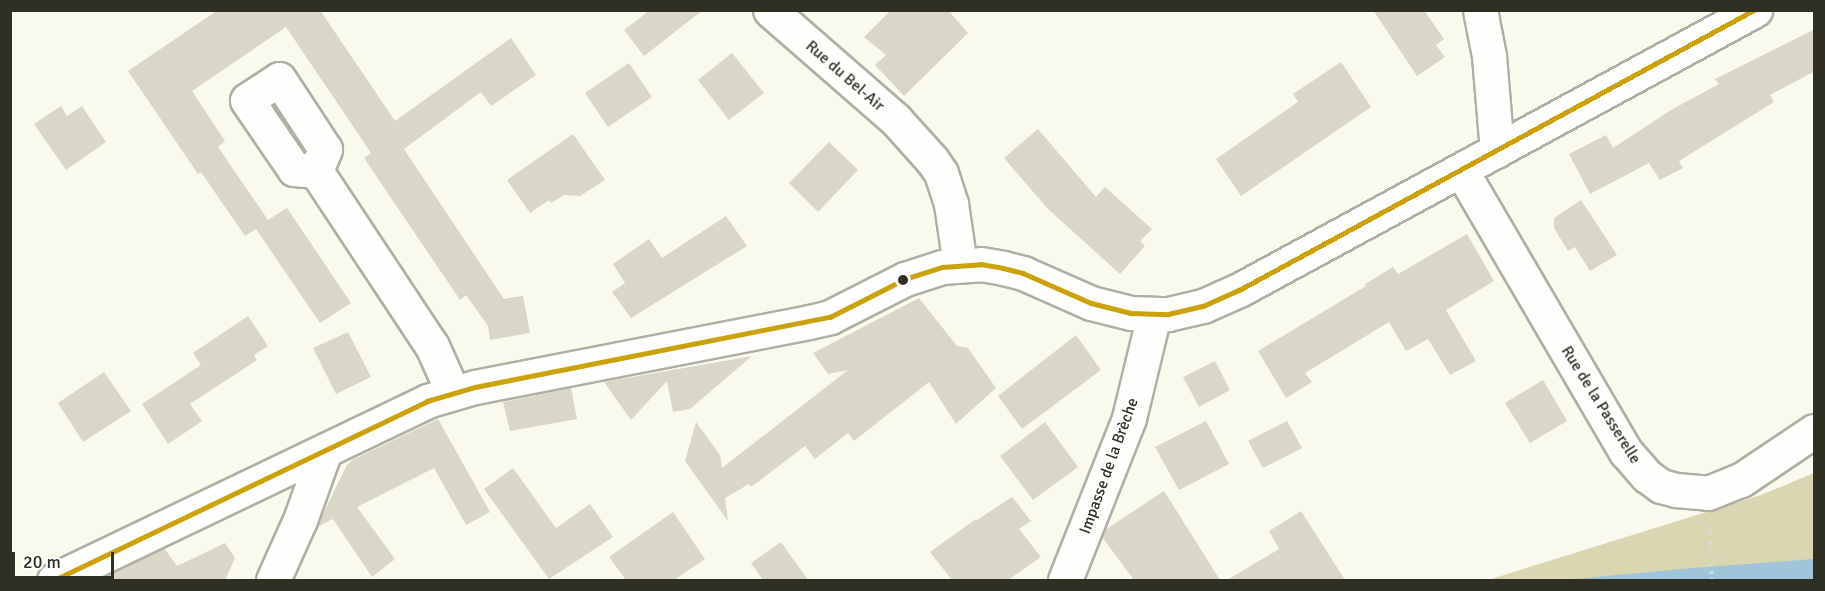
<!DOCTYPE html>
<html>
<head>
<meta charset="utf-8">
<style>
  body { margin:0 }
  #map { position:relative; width:1825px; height:591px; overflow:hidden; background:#faf9ee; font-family:Signika,sans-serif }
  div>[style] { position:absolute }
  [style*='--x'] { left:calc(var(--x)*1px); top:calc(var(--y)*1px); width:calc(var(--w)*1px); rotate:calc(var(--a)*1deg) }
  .forest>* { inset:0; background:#dad6b2 }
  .water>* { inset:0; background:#a0c4da }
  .building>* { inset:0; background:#d9d7c7 }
  .path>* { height:4px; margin-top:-2px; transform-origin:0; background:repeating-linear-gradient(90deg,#d9d9d4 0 3px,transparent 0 7.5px) }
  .roads { filter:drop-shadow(2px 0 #b0afa4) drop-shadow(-2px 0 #b0afa4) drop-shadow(0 2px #b0afa4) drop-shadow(0 -2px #b0afa4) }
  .street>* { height:33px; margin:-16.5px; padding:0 16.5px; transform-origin:16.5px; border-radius:16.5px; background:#fefefc }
  .bus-1>* { height:4.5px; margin:-2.25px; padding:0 2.25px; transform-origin:2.25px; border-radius:2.25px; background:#cba20c }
  .dots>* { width:16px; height:16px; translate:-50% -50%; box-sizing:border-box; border:3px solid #fff; border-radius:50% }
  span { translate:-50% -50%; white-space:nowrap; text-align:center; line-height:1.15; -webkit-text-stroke:4.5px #fff; paint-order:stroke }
  .street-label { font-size:16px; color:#302f23 }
  .frame { position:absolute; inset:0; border:12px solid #302f23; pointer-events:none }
  .scale { position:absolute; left:12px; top:552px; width:102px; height:27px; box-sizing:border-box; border:3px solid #302f23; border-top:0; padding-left:8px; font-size:18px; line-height:21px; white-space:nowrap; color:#302f23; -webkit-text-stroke:4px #fff; paint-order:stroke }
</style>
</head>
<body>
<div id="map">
  <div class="forest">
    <div style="clip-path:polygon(1814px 473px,1814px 580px,1488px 580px,1761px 495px)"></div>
  </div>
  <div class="water">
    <div style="clip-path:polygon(1814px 559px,1814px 580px,1564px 580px,1692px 568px)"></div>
  </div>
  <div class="building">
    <div style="clip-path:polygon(218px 10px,320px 10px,395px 121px,511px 38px,536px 75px,491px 106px,481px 92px,404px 149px,504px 299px,523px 296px,530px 333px,490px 340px,488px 326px,466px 295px,460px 300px,364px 158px,371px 153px,286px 27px,192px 91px,225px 141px,218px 147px,268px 220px,287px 208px,351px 303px,320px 323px,256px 229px,245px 236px,201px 172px,198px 174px,128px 71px)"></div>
    <div style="clip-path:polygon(650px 10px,703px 10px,644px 56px,624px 30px)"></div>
    <div style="clip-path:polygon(891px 10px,948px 10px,968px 33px,904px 96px,875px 65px,886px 55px,864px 37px)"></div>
    <div style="clip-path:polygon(1373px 10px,1424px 10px,1444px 39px,1436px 45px,1445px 57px,1417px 76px)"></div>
    <div style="clip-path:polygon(1815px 29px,1815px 71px,1770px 95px,1774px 102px,1679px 161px,1683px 168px,1660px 180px,1649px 163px,1590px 194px,1569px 154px,1606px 135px,1613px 148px,1671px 110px,1719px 84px,1715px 79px)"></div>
    <div style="clip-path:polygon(732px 53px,764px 93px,729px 120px,698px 80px)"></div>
    <div style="clip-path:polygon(1341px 62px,1371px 107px,1241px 196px,1216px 159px,1298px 102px,1293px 94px)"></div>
    <div style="clip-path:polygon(629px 63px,652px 97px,608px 127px,585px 93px)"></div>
    <div style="clip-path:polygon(61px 106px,67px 116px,82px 106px,106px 142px,66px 170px,34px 124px)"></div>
    <div style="clip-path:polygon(1038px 129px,1096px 197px,1105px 187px,1152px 229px,1140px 241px,1145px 246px,1120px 274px,1048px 209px,1004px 158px)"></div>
    <div style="clip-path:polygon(573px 134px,605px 180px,580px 196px,564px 195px,551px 203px,549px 200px,530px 213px,507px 180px)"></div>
    <div style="clip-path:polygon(829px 142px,858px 170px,818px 212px,789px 183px)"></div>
    <div style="clip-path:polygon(1581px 200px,1617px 255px,1590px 271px,1575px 247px,1568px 251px,1554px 228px,1554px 218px)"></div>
    <div style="clip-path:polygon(726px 216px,747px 246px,631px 318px,612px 292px,625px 283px,613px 264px,649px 239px,662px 258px)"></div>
    <div style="clip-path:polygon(1467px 234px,1494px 281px,1446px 310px,1476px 361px,1450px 375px,1428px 339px,1406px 351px,1389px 322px,1305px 373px,1312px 382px,1286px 398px,1258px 351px,1366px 286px,1365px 284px,1393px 267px,1398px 274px)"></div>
    <div style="clip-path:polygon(919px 298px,957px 346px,968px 348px,996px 388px,956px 424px,929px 382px,854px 441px,848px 433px,815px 459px,805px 446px,751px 487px,749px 484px,725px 498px,728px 521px,685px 461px,696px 422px,720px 455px,722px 468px,848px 370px,828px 374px,813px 353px)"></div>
    <div style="clip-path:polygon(248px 316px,268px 346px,254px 355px,257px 360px,190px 404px,202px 421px,168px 444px,142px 404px,201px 365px,193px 353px)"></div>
    <div style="clip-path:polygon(348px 332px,371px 377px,336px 394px,313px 348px)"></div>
    <div style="clip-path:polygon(1076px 335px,1101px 370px,1022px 429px,998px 396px)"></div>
    <div style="clip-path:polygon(752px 356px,690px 409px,673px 412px,667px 381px,631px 420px,604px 382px)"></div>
    <div style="clip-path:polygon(1215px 361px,1230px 390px,1199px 407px,1183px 377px)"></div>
    <div style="clip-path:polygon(104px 372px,131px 411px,83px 442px,58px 403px)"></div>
    <div style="clip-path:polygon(1543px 380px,1567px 421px,1530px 443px,1505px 403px)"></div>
    <div style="clip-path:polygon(571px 388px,577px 419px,510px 431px,503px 402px)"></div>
    <div style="clip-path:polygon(438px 419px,490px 512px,466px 525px,434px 468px,357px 507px,395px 559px,372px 577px,333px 519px,317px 527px,318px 524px,347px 465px,352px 460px)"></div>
    <div style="clip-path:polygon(1206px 421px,1229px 464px,1179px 490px,1155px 447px)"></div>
    <div style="clip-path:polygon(1287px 421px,1302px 448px,1263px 468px,1248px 441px)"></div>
    <div style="clip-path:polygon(1045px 422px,1078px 467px,1033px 500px,1000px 456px)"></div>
    <div style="clip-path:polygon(513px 468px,556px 528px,590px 504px,613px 537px,549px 579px,484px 489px)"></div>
    <div style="clip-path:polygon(1164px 491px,1198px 545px,1220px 580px,1134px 580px,1102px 537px,1105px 530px)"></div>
    <div style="clip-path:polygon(1012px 497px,1031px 521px,1019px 529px,1041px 557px,1008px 580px,952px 580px,930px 552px,976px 519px,977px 520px)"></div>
    <div style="clip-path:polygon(1301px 511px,1345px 580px,1227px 580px,1279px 549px,1269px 531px)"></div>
    <div style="clip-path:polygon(673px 512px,705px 559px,674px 580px,626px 580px,609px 557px)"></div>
    <div style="clip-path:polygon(781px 542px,808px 580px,763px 580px,751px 563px)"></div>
    <div style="clip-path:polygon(225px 543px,235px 558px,225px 580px,100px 580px,164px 548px,177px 566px)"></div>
  </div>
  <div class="path">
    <div style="--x:1709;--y:526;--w:54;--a:86.8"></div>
  </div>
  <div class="roads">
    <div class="street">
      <div style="--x:770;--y:10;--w:167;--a:41.1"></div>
      <div style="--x:896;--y:120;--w:54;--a:48"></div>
      <div style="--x:932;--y:160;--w:16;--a:55"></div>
      <div style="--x:941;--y:173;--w:33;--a:72"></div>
      <div style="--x:951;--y:204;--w:62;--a:81.6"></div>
      <div style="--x:1480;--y:10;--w:47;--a:78.9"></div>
      <div style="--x:1489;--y:56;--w:95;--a:85.2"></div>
      <div style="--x:1461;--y:170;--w:327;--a:59.7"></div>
      <div style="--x:1626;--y:452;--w:32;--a:49"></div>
      <div style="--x:1647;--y:476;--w:17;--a:36"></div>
      <div style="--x:1661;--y:486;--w:16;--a:15"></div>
      <div style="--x:1676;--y:490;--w:32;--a:5"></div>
      <div style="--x:1708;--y:493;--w:35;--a:-22"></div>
      <div style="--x:1741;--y:480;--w:88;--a:-33.9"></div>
      <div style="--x:316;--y:171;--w:22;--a:-175"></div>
      <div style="--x:294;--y:169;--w:83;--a:-124.3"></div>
      <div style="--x:247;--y:100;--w:38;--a:-33"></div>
      <div style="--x:279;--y:79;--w:84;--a:56.7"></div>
      <div style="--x:325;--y:149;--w:24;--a:112"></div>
      <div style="--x:316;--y:171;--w:210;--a:56.5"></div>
      <div style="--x:432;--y:346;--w:51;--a:65.9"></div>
      <div style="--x:54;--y:580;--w:414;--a:-25.6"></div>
      <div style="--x:427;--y:401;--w:50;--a:-16.3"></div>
      <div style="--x:475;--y:387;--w:340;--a:-11"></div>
      <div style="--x:809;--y:322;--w:22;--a:-13"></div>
      <div style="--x:830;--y:317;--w:84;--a:-26.9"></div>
      <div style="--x:905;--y:279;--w:39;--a:-18"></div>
      <div style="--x:942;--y:267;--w:39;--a:-4"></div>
      <div style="--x:981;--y:264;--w:22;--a:10"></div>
      <div style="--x:1003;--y:268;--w:21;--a:14"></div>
      <div style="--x:1023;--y:273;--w:74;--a:23.8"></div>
      <div style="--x:1091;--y:303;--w:41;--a:14"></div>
      <div style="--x:1131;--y:313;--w:37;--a:2"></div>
      <div style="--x:1168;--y:314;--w:36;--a:-13"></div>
      <div style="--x:1203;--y:306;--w:42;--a:-24.1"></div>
      <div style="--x:1241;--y:289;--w:585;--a:-28.49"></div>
      <div style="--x:273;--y:580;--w:66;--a:-65.8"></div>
      <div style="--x:300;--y:520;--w:74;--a:-70.3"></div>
      <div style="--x:1065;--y:580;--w:174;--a:-68.4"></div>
      <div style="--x:1129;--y:418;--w:106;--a:-76.4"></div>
    </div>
  </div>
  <div class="bus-1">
    <div style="--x:54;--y:580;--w:414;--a:-25.6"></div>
    <div style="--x:427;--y:401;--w:50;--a:-16.3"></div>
    <div style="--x:475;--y:387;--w:362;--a:-11.2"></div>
    <div style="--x:830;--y:317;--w:84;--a:-26.9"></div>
    <div style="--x:905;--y:279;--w:39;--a:-18"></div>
    <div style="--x:942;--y:267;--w:39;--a:-4"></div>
    <div style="--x:981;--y:264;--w:22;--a:10"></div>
    <div style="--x:1003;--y:268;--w:21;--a:14"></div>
    <div style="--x:1023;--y:273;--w:74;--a:23.8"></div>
    <div style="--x:1091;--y:303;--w:41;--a:14"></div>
    <div style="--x:1131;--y:313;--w:37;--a:2"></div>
    <div style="--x:1168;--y:314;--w:36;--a:-13"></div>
    <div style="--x:1203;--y:306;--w:42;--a:-24.1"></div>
    <div style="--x:1241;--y:289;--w:584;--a:-28.54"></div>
  </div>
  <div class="dots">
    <div style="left:903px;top:280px;background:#302f23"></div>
  </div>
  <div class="street-label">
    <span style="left:845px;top:76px;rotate:41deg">Rue du Bel-Air</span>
    <span style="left:1601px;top:405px;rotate:58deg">Rue de la Passerelle</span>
    <span style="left:1109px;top:466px;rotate:-70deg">Impasse de la Brèche</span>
  </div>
  <div class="frame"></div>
  <div class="scale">20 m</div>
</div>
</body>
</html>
